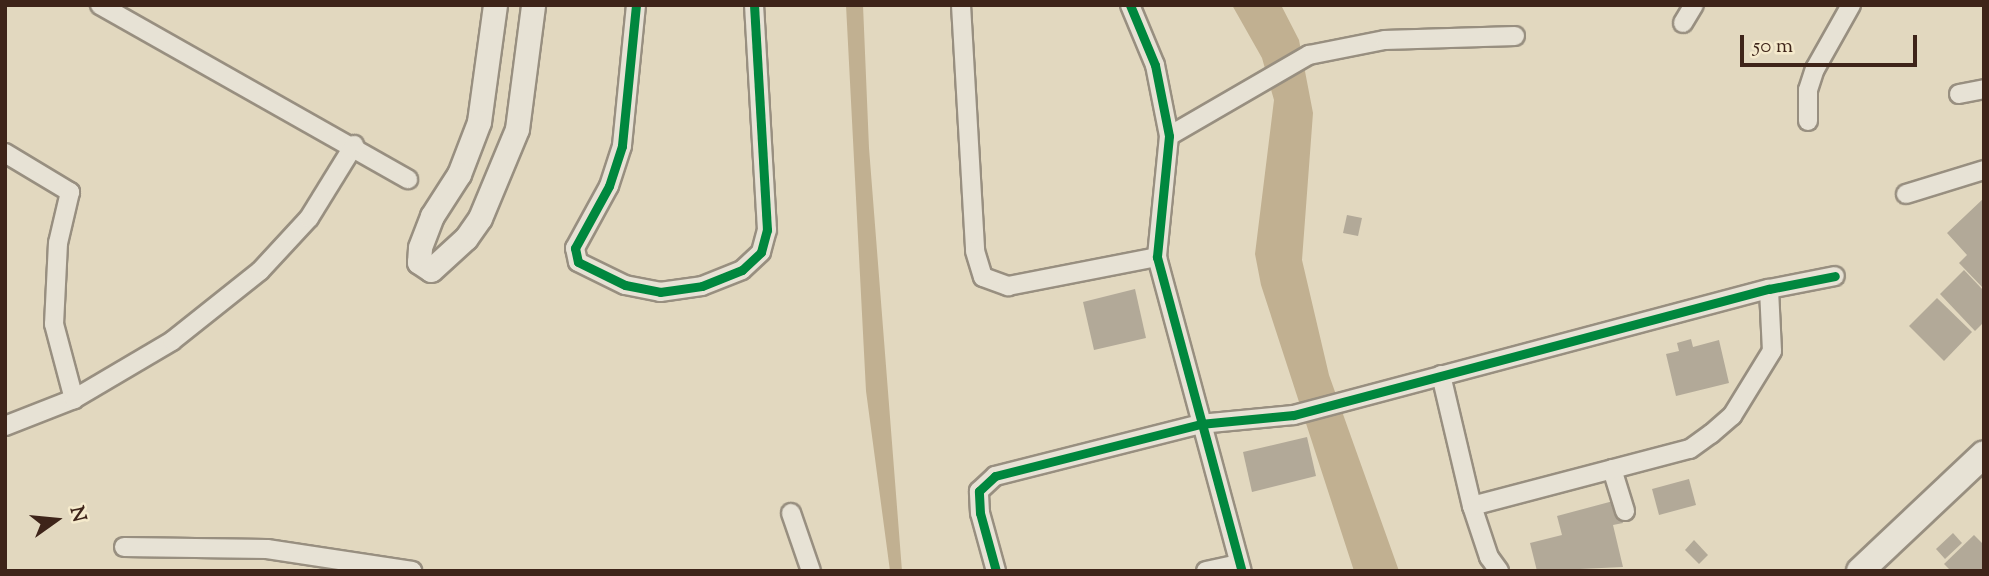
<!DOCTYPE html>
<html>
<head>
<meta charset="utf-8">
<style>
  body { margin:0 }
  #map { position:relative; width:1989px; height:576px; overflow:hidden; background:#e2d8bf; font-family:"Sorts Mill Goudy",serif }
  div>[style] { position:absolute }
  [style*='--x'] { left:calc(var(--x)*1px); top:calc(var(--y)*1px); width:calc(var(--w)*1px); rotate:calc(var(--a)*1deg) }
  .water>* { inset:0; background:#c1b091 }
  .building>* { inset:0; background:#b2a998 }
  .roads { filter:drop-shadow(2px 0 #988f80) drop-shadow(-2px 0 #988f80) drop-shadow(0 2px #988f80) drop-shadow(0 -2px #988f80) }
  .minor>* { height:18px; margin:-9px; padding:0 9px; transform-origin:9px; border-radius:9px; background:#e7e2d5 }
  .tertiary>* { height:23px; margin:-11.5px; padding:0 11.5px; transform-origin:11.5px; border-radius:11.5px; background:#e7e2d5 }
  .secondary>* { height:26px; margin:-13px; padding:0 13px; transform-origin:13px; border-radius:13px; background:#e7e2d5 }
  .cycleway>* { height:9px; margin:-4.5px; padding:0 4.5px; transform-origin:4.5px; border-radius:4.5px; background:#00873e }
  span { translate:-50% -50%; white-space:nowrap; text-align:center; line-height:1.15; -webkit-text-stroke:5px #f5eacc; paint-order:stroke }
  .frame { position:absolute; inset:0; border:7px solid #3e2419; pointer-events:none }
  .north { position:absolute; left:21px; top:485px; width:70px; height:70px; -webkit-text-stroke:5px #f5eacc; paint-order:stroke; rotate:75deg; font-size:19px; font-weight:700; line-height:28px; text-align:center; color:#3e2419 }
  .north::after { content:''; display:block; margin:auto; width:24px; height:32px; background:#3e2419; clip-path:polygon(50% 0,100% 100%,50% 72%,0 100%) }
  .scale { position:absolute; left:1740px; top:35px; width:177px; height:32px; box-sizing:border-box; border:4px solid #3e2419; border-top:0; padding-left:9px; font-size:21px; line-height:24px; white-space:nowrap; color:#3e2419; -webkit-text-stroke:5px #f5eacc; paint-order:stroke }
</style>
</head>
<body>
<div id="map">
  <div class="water">
    <div style="clip-path:polygon(846px 5px,863px 5px,869px 148px,902px 571px,890px 571px,866px 391px)"></div>
    <div style="clip-path:polygon(1232px 5px,1281px 5px,1299px 40px,1313px 113px,1302px 260px,1329px 375px,1399px 571px,1354px 571px,1261px 285px,1255px 254px,1274px 100px,1262px 58px)"></div>
  </div>
  <div class="building">
    <div style="clip-path:polygon(1984px 198px,1984px 289px,1959px 263px,1967px 255px,1947px 233px)"></div>
    <div style="clip-path:polygon(1347px 215px,1362px 218px,1358px 236px,1343px 233px)"></div>
    <div style="clip-path:polygon(1964px 270px,1984px 291px,1984px 322px,1975px 331px,1940px 294px)"></div>
    <div style="clip-path:polygon(1135px 289px,1146px 338px,1094px 350px,1083px 302px)"></div>
    <div style="clip-path:polygon(1937px 298px,1972px 332px,1944px 361px,1909px 326px)"></div>
    <div style="clip-path:polygon(1691px 339px,1693px 347px,1719px 340px,1729px 383px,1676px 396px,1666px 354px,1679px 351px,1677px 343px)"></div>
    <div style="clip-path:polygon(1307px 437px,1316px 476px,1252px 492px,1243px 452px)"></div>
    <div style="clip-path:polygon(1689px 479px,1696px 505px,1659px 515px,1652px 489px)"></div>
    <div style="clip-path:polygon(1617px 500px,1623px 523px,1613px 525px,1623px 567px,1537px 571px,1530px 543px,1562px 535px,1557px 516px)"></div>
    <div style="clip-path:polygon(1953px 533px,1962px 543px,1945px 559px,1936px 549px)"></div>
    <div style="clip-path:polygon(1974px 535px,1984px 545px,1984px 571px,1951px 571px,1944px 564px)"></div>
    <div style="clip-path:polygon(1694px 540px,1708px 555px,1699px 564px,1685px 550px)"></div>
  </div>
  <div class="roads">
    <div class="minor">
      <div style="--x:100;--y:5;--w:354;--a:29.5"></div>
      <div style="--x:636;--y:5;--w:142;--a:95.7"></div>
      <div style="--x:622;--y:146;--w:42;--a:108"></div>
      <div style="--x:609;--y:186;--w:71;--a:118.7"></div>
      <div style="--x:575;--y:248;--w:14;--a:78"></div>
      <div style="--x:578;--y:262;--w:52;--a:26.1"></div>
      <div style="--x:625;--y:285;--w:36;--a:11"></div>
      <div style="--x:660;--y:292;--w:42;--a:-8.1"></div>
      <div style="--x:702;--y:286;--w:43;--a:-21.8"></div>
      <div style="--x:742;--y:270;--w:26;--a:-43"></div>
      <div style="--x:761;--y:252;--w:23;--a:-75"></div>
      <div style="--x:767;--y:230;--w:225;--a:-93.3"></div>
      <div style="--x:961;--y:5;--w:246;--a:86.7"></div>
      <div style="--x:975;--y:251;--w:27;--a:73"></div>
      <div style="--x:983;--y:277;--w:27;--a:20"></div>
      <div style="--x:1008;--y:286;--w:152;--a:-11"></div>
      <div style="--x:1130;--y:5;--w:65;--a:67.4"></div>
      <div style="--x:1155;--y:65;--w:72;--a:78.8"></div>
      <div style="--x:1169;--y:136;--w:122;--a:95.7"></div>
      <div style="--x:1157;--y:257;--w:325;--a:74.9"></div>
      <div style="--x:1683;--y:23;--w:21;--a:-59"></div>
      <div style="--x:1959;--y:94;--w:25;--a:-11"></div>
      <div style="--x:1808;--y:121;--w:31;--a:-90"></div>
      <div style="--x:1808;--y:90;--w:22;--a:-72"></div>
      <div style="--x:1815;--y:69;--w:73;--a:-60.6"></div>
      <div style="--x:1169;--y:136;--w:162;--a:-30.1"></div>
      <div style="--x:1309;--y:55;--w:77;--a:-11.2"></div>
      <div style="--x:1385;--y:40;--w:130;--a:-1.8"></div>
      <div style="--x:5;--y:153;--w:76;--a:31"></div>
      <div style="--x:70;--y:192;--w:52;--a:103.2"></div>
      <div style="--x:58;--y:243;--w:81;--a:92.8"></div>
      <div style="--x:54;--y:324;--w:78;--a:75.1"></div>
      <div style="--x:1906;--y:194;--w:82;--a:-17.1"></div>
      <div style="--x:1441;--y:375;--w:135;--a:76.7"></div>
      <div style="--x:1472;--y:506;--w:54;--a:71.6"></div>
      <div style="--x:1489;--y:557;--w:17;--a:54"></div>
      <div style="--x:5;--y:426;--w:74;--a:-21.4"></div>
      <div style="--x:74;--y:399;--w:114;--a:-30.6"></div>
      <div style="--x:172;--y:341;--w:112;--a:-38.5"></div>
      <div style="--x:260;--y:271;--w:72;--a:-47.2"></div>
      <div style="--x:309;--y:218;--w:86;--a:-58.3"></div>
      <div style="--x:1612;--y:469;--w:44;--a:72.8"></div>
      <div style="--x:1472;--y:506;--w:225;--a:-14.7"></div>
      <div style="--x:1690;--y:449;--w:26;--a:-36"></div>
      <div style="--x:1711;--y:434;--w:28;--a:-41"></div>
      <div style="--x:1732;--y:416;--w:76;--a:-58.4"></div>
      <div style="--x:1772;--y:351;--w:62;--a:-92.8"></div>
      <div style="--x:791;--y:513;--w:61;--a:71"></div>
      <div style="--x:124;--y:547;--w:143;--a:0.8"></div>
      <div style="--x:267;--y:549;--w:147;--a:8.6"></div>
      <div style="--x:996;--y:571;--w:60;--a:-105.4"></div>
      <div style="--x:980;--y:513;--w:22;--a:-93"></div>
      <div style="--x:979;--y:491;--w:22;--a:-43"></div>
      <div style="--x:995;--y:476;--w:211;--a:-14.2"></div>
      <div style="--x:1200;--y:424;--w:94;--a:-5.5"></div>
      <div style="--x:1294;--y:415;--w:491;--a:-14.9"></div>
      <div style="--x:1769;--y:289;--w:67;--a:-11.1"></div>
      <div style="--x:1206;--y:571;--w:33;--a:-12"></div>
    </div>
    <div class="tertiary">
      <div style="--x:495;--y:5;--w:118;--a:97.8"></div>
      <div style="--x:479;--y:122;--w:56;--a:111"></div>
      <div style="--x:459;--y:174;--w:50;--a:122.7"></div>
      <div style="--x:432;--y:216;--w:34;--a:111"></div>
      <div style="--x:420;--y:248;--w:14;--a:94"></div>
      <div style="--x:419;--y:262;--w:14;--a:34"></div>
      <div style="--x:431;--y:270;--w:47;--a:-42.4"></div>
      <div style="--x:466;--y:238;--w:24;--a:-55"></div>
      <div style="--x:480;--y:218;--w:96;--a:-67.4"></div>
      <div style="--x:517;--y:129;--w:125;--a:-82.6"></div>
    </div>
    <div class="secondary">
      <div style="--x:1860;--y:571;--w:170;--a:-43.3"></div>
    </div>
  </div>
  <div class="cycleway">
    <div style="--x:636;--y:5;--w:142;--a:95.7"></div>
    <div style="--x:622;--y:146;--w:42;--a:108"></div>
    <div style="--x:609;--y:186;--w:71;--a:118.7"></div>
    <div style="--x:575;--y:248;--w:14;--a:78"></div>
    <div style="--x:578;--y:262;--w:52;--a:26.1"></div>
    <div style="--x:625;--y:285;--w:36;--a:11"></div>
    <div style="--x:660;--y:292;--w:42;--a:-8.1"></div>
    <div style="--x:702;--y:286;--w:43;--a:-21.8"></div>
    <div style="--x:742;--y:270;--w:26;--a:-43"></div>
    <div style="--x:761;--y:252;--w:23;--a:-75"></div>
    <div style="--x:767;--y:230;--w:225;--a:-93.3"></div>
    <div style="--x:1130;--y:5;--w:65;--a:67.4"></div>
    <div style="--x:1155;--y:65;--w:72;--a:78.8"></div>
    <div style="--x:1169;--y:136;--w:122;--a:95.7"></div>
    <div style="--x:1157;--y:257;--w:325;--a:74.9"></div>
    <div style="--x:996;--y:571;--w:60;--a:-105.4"></div>
    <div style="--x:980;--y:513;--w:22;--a:-93"></div>
    <div style="--x:979;--y:491;--w:22;--a:-43"></div>
    <div style="--x:995;--y:476;--w:211;--a:-14.2"></div>
    <div style="--x:1200;--y:424;--w:94;--a:-5.5"></div>
    <div style="--x:1294;--y:415;--w:491;--a:-14.9"></div>
    <div style="--x:1769;--y:289;--w:67;--a:-11.1"></div>
  </div>
  <div class="frame"></div>
  <div class="north">N</div>
  <div class="scale">50 m</div>
</div>
</body>
</html>
